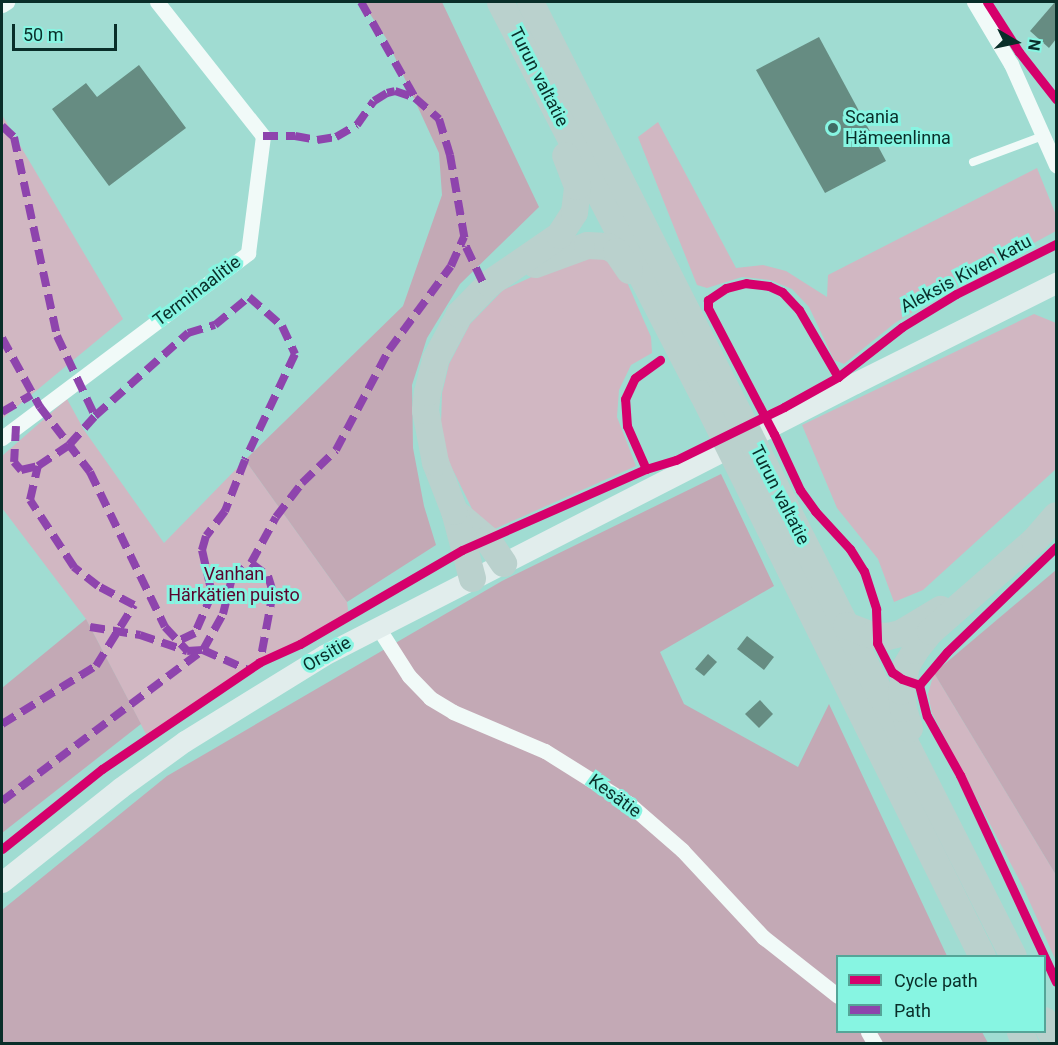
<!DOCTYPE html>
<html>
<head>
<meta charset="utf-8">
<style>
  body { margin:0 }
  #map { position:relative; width:1058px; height:1045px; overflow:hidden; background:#a0dcd2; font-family:Roboto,sans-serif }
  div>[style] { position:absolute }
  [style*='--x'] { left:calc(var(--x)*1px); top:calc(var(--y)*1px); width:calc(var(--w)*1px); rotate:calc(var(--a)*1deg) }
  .green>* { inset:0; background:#d1b7c2 }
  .forest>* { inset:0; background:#c3a9b5 }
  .building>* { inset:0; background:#668c82 }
  .lane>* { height:8px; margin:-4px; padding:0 4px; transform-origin:4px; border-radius:4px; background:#f1faf8 }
  .street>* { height:15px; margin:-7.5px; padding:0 7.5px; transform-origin:7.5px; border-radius:7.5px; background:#f1faf8 }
  .secondary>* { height:21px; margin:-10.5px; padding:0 10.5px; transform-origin:10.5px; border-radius:10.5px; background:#e1edec }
  .highway>* { height:27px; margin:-13.5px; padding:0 13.5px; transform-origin:13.5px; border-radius:13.5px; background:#bad1cd }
  .quiet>* { height:8px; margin-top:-4px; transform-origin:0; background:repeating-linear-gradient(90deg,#8e44ad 0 15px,transparent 0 23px) }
  .cycleway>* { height:9px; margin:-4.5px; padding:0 4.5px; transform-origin:4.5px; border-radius:4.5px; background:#d6006c }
  .dots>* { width:16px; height:16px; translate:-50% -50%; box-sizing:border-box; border:3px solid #87f5e2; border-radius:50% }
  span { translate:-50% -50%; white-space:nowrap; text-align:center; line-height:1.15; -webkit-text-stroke:6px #87f5e2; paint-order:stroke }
  .street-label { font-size:18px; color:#092e29 }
  .poi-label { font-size:18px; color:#092e29 }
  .left { translate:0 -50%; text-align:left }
  .park-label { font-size:18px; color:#5b032c }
  .frame { position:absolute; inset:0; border:3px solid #092e29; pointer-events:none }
  .legend { position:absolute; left:836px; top:955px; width:210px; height:78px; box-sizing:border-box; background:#87f5e2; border:2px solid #55a598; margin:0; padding:8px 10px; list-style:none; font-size:18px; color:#092e29 }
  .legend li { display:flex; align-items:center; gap:12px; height:30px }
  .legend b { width:30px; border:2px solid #55a598 }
  .north { position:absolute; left:986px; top:12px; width:60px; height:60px; -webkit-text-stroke:4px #87f5e2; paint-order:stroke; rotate:99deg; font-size:16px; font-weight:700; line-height:24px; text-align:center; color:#092e29 }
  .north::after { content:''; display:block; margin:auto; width:21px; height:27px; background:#092e29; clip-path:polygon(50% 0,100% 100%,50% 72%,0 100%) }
  .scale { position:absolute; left:12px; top:24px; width:105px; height:27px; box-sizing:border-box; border:3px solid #092e29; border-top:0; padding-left:8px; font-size:18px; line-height:21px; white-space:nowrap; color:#092e29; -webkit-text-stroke:4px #87f5e2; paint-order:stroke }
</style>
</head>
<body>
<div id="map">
  <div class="green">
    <div style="clip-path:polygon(2px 115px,123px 319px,2px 419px)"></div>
    <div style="clip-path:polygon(658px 122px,736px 268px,763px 265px,786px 271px,827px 297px,828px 275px,1037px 168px,1056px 215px,1056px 231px,948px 290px,895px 323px,844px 364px,834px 360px,809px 307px,792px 289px,770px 280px,742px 277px,707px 288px,697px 285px,638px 137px)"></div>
    <div style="clip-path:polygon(584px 253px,604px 258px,627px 282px,651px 337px,652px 353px,631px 365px,619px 390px,617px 417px,636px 466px,490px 531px,480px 525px,446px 456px,441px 425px,442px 393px,449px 364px,470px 324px,503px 290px)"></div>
    <div style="clip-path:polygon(1034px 314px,1056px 323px,1056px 469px,923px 590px,894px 602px,878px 559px,837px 508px,802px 425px)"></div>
    <div style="clip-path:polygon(67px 399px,84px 430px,164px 543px,245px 460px,347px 602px,349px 617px,260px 662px,148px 738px,86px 619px,2px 508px,2px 456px)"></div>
    <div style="clip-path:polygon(934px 673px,1056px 875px,1056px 961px,1023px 887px,932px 713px,928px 694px)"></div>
  </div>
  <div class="forest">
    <div style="clip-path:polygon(362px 2px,442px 2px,539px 207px,460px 284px,427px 338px,412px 385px,413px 448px,424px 506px,436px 545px,347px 602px,245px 460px,403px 306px,442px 195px,439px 153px,386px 38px)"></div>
    <div style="clip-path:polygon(721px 474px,774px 586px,660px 652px,684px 704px,798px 767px,829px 704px,947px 956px,838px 956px,838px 1032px,982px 1032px,988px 1043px,2px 1044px,2px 910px,167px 776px,502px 581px)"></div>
    <div style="clip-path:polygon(1056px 570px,1056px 875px,934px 673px)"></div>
    <div style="clip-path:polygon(86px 619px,141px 724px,2px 833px,2px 688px)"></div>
  </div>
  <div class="building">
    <div style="clip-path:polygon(1055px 2px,1056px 39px,1049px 48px,1030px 31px)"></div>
    <div style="clip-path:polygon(819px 37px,886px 161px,825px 193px,756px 70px)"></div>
    <div style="clip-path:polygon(139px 65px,186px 128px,109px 186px,52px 109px,86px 83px,97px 97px)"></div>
    <div style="clip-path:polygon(747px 636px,774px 657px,764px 670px,737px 649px)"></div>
    <div style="clip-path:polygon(708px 654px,717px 662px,704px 676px,695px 669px)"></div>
    <div style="clip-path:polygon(760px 700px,773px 714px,759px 728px,745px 714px)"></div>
  </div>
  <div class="lane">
    <div style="--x:973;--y:162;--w:75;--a:-20.4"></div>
  </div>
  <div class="street">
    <div style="--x:974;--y:2;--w:72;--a:59.2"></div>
    <div style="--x:1011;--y:64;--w:111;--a:66"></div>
    <div style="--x:2;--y:5;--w:6;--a:-31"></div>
    <div style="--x:2;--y:438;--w:308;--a:-36.9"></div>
    <div style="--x:248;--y:253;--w:118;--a:-82.7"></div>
    <div style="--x:263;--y:136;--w:171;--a:-128.3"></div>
    <div style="--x:377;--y:626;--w:59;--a:57.4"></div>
    <div style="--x:409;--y:676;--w:30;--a:46"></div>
    <div style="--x:430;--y:698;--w:27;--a:31"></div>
    <div style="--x:453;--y:712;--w:100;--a:23"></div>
    <div style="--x:545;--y:751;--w:98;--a:32.1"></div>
    <div style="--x:628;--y:803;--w:72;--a:41"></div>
    <div style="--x:682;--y:850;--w:119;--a:47"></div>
    <div style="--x:763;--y:937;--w:95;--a:38.2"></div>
    <div style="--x:868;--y:1032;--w:14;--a:60"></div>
  </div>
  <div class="secondary">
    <div style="--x:2;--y:882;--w:151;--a:-38.5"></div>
    <div style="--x:120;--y:788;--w:80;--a:-35.9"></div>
    <div style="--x:185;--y:741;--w:163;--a:-31.7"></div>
    <div style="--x:324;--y:655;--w:597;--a:-27.12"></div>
    <div style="--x:855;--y:383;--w:225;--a:-26.5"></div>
  </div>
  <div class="highway">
    <div style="--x:500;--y:2;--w:440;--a:62.7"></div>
    <div style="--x:702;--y:393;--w:629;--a:63.56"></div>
    <div style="--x:530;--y:2;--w:1069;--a:63.15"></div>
    <div style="--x:535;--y:264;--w:55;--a:-20.1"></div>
    <div style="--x:587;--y:245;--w:20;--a:3"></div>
    <div style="--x:607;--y:246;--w:10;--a:29"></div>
    <div style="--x:616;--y:251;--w:23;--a:56"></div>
    <div style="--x:454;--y:511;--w:43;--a:40.3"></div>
    <div style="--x:487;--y:539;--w:29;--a:56"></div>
    <div style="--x:472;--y:578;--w:69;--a:-105"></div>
    <div style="--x:454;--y:511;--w:53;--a:-111.2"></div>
    <div style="--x:435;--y:462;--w:53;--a:-100.9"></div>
    <div style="--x:425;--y:410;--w:18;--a:-84"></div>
    <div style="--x:427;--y:392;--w:34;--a:-76"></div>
    <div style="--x:435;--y:359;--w:51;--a:-61.9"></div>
    <div style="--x:459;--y:314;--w:43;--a:-45.9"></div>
    <div style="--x:489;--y:283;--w:85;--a:-34.4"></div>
    <div style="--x:559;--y:235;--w:27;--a:-57"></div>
    <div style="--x:574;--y:212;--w:26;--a:-83"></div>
    <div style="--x:577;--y:186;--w:33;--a:-111"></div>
    <div style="--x:846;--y:625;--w:28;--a:21"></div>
    <div style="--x:872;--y:635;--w:15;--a:4"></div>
    <div style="--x:887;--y:636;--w:13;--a:-13"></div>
    <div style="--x:900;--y:633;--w:47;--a:-31"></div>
    <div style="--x:909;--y:728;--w:21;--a:-107"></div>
    <div style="--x:903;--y:708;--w:17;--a:-97"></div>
    <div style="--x:901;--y:691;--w:26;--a:-79"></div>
    <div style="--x:906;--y:665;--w:17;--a:-59"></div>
    <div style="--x:915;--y:650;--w:24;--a:-52"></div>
    <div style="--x:930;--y:631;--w:138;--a:-41.2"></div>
    <div style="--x:1034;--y:540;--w:33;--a:-49"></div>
    <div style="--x:1044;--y:1020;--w:27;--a:63"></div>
    <div style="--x:1020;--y:1032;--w:13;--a:67"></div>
  </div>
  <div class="quiet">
    <div style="--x:361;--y:2;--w:110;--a:60.6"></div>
    <div style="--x:2;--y:126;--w:16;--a:43"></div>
    <div style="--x:14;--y:137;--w:204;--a:77.8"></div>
    <div style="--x:57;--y:336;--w:89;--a:64.6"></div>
    <div style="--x:263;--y:136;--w:32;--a:0"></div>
    <div style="--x:295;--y:136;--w:22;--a:10"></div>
    <div style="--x:317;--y:140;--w:19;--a:-9"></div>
    <div style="--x:336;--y:137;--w:24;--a:-30"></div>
    <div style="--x:357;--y:125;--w:29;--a:-55"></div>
    <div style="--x:374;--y:101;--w:15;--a:-32"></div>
    <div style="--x:387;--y:93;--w:8;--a:-14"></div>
    <div style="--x:395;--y:91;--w:21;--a:19"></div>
    <div style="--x:415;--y:98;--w:32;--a:41"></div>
    <div style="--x:439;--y:119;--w:38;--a:73"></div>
    <div style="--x:450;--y:155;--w:93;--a:80.1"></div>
    <div style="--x:466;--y:247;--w:44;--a:64.6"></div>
    <div style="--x:2;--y:338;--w:79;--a:61.2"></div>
    <div style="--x:40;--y:407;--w:82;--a:52.4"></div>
    <div style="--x:90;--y:472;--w:172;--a:64.2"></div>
    <div style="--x:165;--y:627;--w:33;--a:47"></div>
    <div style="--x:2;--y:412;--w:34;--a:-30"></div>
    <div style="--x:16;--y:426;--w:36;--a:93"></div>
    <div style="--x:14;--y:462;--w:11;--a:49"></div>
    <div style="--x:21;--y:470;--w:17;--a:-13"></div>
    <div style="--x:38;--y:466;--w:37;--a:-34"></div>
    <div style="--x:69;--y:445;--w:39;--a:-48"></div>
    <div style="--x:95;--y:416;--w:125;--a:-41.7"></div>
    <div style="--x:188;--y:333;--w:28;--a:-17"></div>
    <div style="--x:215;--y:325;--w:44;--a:-39.5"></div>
    <div style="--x:249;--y:297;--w:44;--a:41.3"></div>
    <div style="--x:282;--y:326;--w:31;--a:65"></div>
    <div style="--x:295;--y:354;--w:117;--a:115.3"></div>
    <div style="--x:245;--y:460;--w:55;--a:111.4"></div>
    <div style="--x:225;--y:511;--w:31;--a:127"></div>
    <div style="--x:206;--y:536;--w:15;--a:106"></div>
    <div style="--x:202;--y:550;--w:45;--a:77.2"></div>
    <div style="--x:212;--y:594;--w:43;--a:113.6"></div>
    <div style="--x:195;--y:633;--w:19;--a:155"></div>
    <div style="--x:251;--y:563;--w:52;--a:-61.5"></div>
    <div style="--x:276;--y:517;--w:43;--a:-52.6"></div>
    <div style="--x:302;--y:483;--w:47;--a:-44.1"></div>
    <div style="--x:336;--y:450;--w:113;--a:-62.1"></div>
    <div style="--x:389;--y:350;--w:104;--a:-53.6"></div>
    <div style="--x:451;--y:266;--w:32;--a:-66"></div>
    <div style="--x:90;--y:627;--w:51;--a:9.1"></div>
    <div style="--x:140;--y:635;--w:50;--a:18.8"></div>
    <div style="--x:187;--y:651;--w:16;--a:-4"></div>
    <div style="--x:203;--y:650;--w:49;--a:24"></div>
    <div style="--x:2;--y:724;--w:110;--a:-31.7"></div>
    <div style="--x:96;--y:666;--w:72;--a:-58.1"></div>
    <div style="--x:134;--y:605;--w:41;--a:-152.2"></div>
    <div style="--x:98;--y:586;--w:31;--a:-142"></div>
    <div style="--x:74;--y:567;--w:80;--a:-123.3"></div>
    <div style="--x:30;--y:500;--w:35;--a:-77"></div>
    <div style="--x:2;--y:801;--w:251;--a:-36.9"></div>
    <div style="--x:203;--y:650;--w:41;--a:-60.9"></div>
    <div style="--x:223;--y:614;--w:38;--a:-76"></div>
    <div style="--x:232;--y:577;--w:24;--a:-36"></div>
    <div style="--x:251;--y:563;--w:21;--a:37"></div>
    <div style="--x:268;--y:576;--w:17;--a:73"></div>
    <div style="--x:273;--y:592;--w:71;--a:100.5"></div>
  </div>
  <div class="cycleway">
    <div style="--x:987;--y:2;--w:59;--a:57.4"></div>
    <div style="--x:1019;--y:52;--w:60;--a:51.8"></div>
    <div style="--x:838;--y:377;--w:78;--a:-120.2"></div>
    <div style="--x:799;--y:310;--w:25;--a:-133"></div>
    <div style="--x:782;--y:292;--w:14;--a:-155"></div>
    <div style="--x:769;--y:286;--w:23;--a:-173"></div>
    <div style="--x:746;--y:283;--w:21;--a:166"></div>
    <div style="--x:726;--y:288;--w:22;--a:146"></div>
    <div style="--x:708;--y:300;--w:8;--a:90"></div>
    <div style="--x:708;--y:308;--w:142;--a:62.4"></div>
    <div style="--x:774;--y:434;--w:62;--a:65.1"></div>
    <div style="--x:800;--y:490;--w:26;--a:54"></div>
    <div style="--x:815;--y:511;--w:52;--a:47.4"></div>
    <div style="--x:850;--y:549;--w:26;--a:58"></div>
    <div style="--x:864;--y:571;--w:40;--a:72"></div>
    <div style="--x:876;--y:609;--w:34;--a:88"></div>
    <div style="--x:877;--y:643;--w:33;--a:63"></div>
    <div style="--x:892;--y:672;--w:12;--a:35"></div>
    <div style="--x:902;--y:679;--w:18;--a:19"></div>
    <div style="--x:646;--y:469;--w:47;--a:-113.8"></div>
    <div style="--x:627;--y:426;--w:27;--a:-94"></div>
    <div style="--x:625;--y:399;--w:23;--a:-65"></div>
    <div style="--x:635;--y:378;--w:31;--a:-36"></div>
    <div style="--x:1056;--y:547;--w:151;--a:136.1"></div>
    <div style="--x:947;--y:652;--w:43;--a:130.3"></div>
    <div style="--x:919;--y:685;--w:32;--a:76"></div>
    <div style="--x:927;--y:716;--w:68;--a:60.8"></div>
    <div style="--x:960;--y:775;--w:228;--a:65.1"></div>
    <div style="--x:2;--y:849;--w:128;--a:-38.7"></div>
    <div style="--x:102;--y:769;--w:191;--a:-34.1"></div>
    <div style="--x:260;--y:662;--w:44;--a:-24.2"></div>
    <div style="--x:300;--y:644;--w:187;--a:-30.1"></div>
    <div style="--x:462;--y:550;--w:201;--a:-23.8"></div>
    <div style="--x:646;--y:469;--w:31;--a:-17"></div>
    <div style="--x:676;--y:460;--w:120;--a:-26.1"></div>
    <div style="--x:784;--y:407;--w:62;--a:-29.1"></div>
    <div style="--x:838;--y:377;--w:81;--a:-38"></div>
    <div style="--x:902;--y:327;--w:63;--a:-31.4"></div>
    <div style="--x:956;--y:294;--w:112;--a:-26.6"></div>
  </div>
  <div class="dots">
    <div style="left:833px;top:128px;background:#3e6b64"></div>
  </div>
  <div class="street-label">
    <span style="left:539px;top:77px;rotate:63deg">Turun valtatie</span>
    <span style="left:966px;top:274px;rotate:-28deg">Aleksis Kiven katu</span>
    <span style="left:197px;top:291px;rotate:-37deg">Terminaalitie</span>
    <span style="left:780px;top:495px;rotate:63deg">Turun valtatie</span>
    <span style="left:327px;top:654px;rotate:-30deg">Orsitie</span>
    <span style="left:615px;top:796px;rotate:36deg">Kesätie</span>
  </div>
  <div class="poi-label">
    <span class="left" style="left:845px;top:128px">Scania<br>Hämeenlinna</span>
  </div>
  <div class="park-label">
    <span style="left:234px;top:585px">Vanhan<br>Härkätien puisto</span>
  </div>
  <div class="frame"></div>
  <ul class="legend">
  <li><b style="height:8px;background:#d6006c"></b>Cycle path</li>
  <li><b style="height:8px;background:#8e44ad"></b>Path</li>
  </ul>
  <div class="north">N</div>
  <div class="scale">50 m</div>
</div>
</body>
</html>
